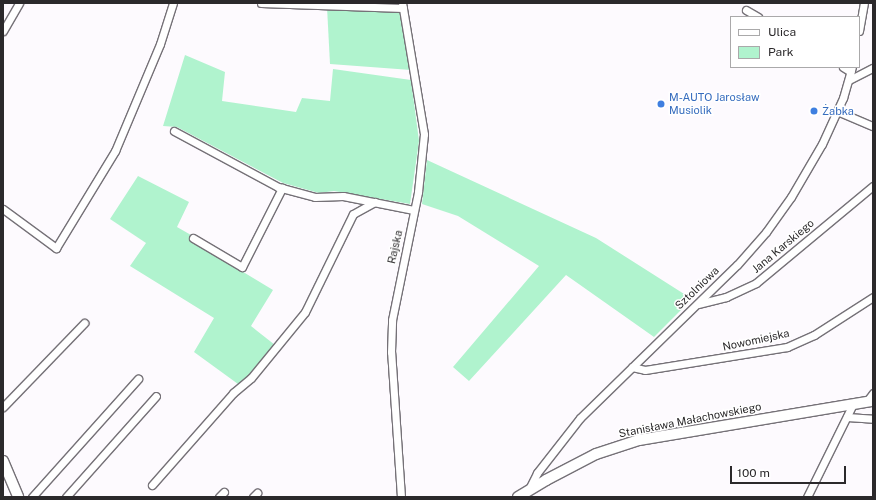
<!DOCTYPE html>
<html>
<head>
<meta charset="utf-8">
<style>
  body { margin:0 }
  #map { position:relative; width:876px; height:500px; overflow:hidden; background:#fdfafe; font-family:"Public Sans",sans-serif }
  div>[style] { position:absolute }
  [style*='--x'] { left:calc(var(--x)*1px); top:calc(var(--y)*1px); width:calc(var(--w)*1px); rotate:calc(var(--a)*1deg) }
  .green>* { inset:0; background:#b0f3ce }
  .roads { filter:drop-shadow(1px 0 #757177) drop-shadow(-1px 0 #757177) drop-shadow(0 1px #757177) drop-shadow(0 -1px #757177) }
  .street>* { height:7px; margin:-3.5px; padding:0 3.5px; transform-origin:3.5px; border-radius:3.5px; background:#fff }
  .secondary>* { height:10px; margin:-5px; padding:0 5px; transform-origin:5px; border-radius:5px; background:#fff }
  .dots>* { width:11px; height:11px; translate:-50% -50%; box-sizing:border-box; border:2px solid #fff; border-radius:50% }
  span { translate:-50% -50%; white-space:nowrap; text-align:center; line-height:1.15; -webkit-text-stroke:3px #fff; paint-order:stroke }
  .shop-label { font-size:11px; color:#366cbe }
  .left { translate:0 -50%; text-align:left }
  .street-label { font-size:11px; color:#2b292b }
  .frame { position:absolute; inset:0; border:4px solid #2b292b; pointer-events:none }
  .legend { position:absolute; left:730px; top:16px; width:130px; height:52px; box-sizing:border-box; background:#fff; border:1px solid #aaa9aa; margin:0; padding:5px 7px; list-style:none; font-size:12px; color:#2b292b }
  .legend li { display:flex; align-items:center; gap:8px; height:20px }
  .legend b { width:20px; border:1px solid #aaa9aa }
  .scale { position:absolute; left:730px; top:466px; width:116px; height:18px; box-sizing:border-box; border:2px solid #2b292b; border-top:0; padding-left:5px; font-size:12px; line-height:14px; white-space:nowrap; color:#2b292b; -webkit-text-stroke:3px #fff; paint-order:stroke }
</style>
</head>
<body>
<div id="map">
  <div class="green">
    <div style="clip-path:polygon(327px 7px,399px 9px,411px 70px,330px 64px)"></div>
    <div style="clip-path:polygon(185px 55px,225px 72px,222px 101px,296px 112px,302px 98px,330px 101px,333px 69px,411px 80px,419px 141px,410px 204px,334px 191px,319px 193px,283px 183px,177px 127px,163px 126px)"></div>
    <div style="clip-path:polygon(427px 160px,596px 238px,692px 299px,654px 337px,566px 275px,469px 381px,453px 367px,539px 266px,458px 216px,422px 204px)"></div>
    <div style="clip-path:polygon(138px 176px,189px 202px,177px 227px,191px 235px,189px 239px,273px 290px,251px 326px,275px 345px,246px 378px,238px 384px,194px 352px,214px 318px,130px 266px,146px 243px,110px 219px)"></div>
  </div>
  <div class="roads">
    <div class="street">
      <div style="--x:261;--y:3;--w:142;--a:2"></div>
      <div style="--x:746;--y:10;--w:14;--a:30"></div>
      <div style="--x:3;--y:31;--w:32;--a:-60"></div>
      <div style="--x:859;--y:31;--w:28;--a:-80"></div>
      <div style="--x:843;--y:67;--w:9;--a:32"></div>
      <div style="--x:849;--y:80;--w:27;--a:-27"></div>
      <div style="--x:837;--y:111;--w:39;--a:23"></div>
      <div style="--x:174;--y:131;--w:118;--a:28.3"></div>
      <div style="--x:278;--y:187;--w:38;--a:15"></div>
      <div style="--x:315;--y:197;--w:28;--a:-2"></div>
      <div style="--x:343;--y:196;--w:72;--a:11.2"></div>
      <div style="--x:3;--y:209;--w:66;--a:36.3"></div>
      <div style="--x:56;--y:248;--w:114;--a:-58.7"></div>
      <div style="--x:115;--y:151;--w:116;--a:-67.2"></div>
      <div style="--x:160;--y:44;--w:43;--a:-72.4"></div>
      <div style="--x:193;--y:238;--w:57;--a:30.6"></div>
      <div style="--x:242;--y:267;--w:89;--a:-63.1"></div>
      <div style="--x:698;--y:304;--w:29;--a:-14"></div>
      <div style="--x:726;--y:297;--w:33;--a:-25"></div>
      <div style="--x:756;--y:283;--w:152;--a:-39.7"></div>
      <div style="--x:632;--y:367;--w:13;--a:13"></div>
      <div style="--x:645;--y:370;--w:144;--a:-9.2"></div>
      <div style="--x:787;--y:347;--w:30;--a:-24"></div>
      <div style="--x:814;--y:335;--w:70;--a:-32.8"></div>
      <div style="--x:867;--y:401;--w:10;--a:-53"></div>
      <div style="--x:3;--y:407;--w:117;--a:-46"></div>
      <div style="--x:847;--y:417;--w:26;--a:4"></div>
      <div style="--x:152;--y:485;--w:123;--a:-48.6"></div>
      <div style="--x:233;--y:393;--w:23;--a:-40"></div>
      <div style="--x:251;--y:378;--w:85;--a:-50.7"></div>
      <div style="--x:305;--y:312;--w:109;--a:-63.9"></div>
      <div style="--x:353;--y:214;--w:25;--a:-29"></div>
      <div style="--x:529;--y:489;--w:18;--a:-63"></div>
      <div style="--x:537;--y:473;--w:70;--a:-52"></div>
      <div style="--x:580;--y:418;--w:219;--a:-44.3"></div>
      <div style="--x:737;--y:265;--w:44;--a:-48.7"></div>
      <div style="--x:766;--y:232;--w:43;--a:-54.5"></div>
      <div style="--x:791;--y:197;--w:61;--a:-59.7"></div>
      <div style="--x:822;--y:144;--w:51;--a:-65.5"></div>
      <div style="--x:843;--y:98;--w:32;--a:-74"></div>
      <div style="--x:32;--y:497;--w:159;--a:-48.1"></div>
      <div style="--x:66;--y:497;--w:135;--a:-48.3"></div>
      <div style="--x:219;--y:497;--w:7;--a:-45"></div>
      <div style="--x:253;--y:497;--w:6;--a:-45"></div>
      <div style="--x:401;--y:497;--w:145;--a:-93.9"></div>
      <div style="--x:391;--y:352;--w:32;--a:-88"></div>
      <div style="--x:392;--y:320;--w:131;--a:-78.5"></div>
      <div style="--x:418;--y:192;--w:58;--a:-84.1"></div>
      <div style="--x:424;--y:134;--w:133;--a:-99.5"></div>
      <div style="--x:807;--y:497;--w:104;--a:-63.7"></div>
    </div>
    <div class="secondary">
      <div style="--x:3;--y:461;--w:39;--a:67"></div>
      <div style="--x:518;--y:497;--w:33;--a:-31"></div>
      <div style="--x:546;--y:480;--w:56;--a:-27.5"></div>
      <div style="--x:596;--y:454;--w:45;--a:-18"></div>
      <div style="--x:639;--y:440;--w:237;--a:-9.5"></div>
    </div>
  </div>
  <div class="dots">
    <div style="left:661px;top:104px;background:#3f7fe0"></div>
    <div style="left:814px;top:111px;background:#3f7fe0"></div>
  </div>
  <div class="shop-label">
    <span class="left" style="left:669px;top:104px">M-AUTO Jarosław<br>Musiolik</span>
    <span class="left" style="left:822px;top:111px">Żabka</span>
  </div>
  <div class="street-label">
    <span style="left:783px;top:246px;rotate:-40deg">Jana Karskiego</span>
    <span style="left:395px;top:247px;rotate:-77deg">Rajska</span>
    <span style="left:697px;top:288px;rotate:-44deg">Sztolniowa</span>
    <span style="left:756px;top:340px;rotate:-12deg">Nowomiejska</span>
    <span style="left:690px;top:420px;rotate:-11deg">Stanisława Małachowskiego</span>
  </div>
  <div class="frame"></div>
  <ul class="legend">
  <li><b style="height:5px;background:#fff"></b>Ulica</li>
  <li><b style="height:11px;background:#b0f3ce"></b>Park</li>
  </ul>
  <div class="scale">100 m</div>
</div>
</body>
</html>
